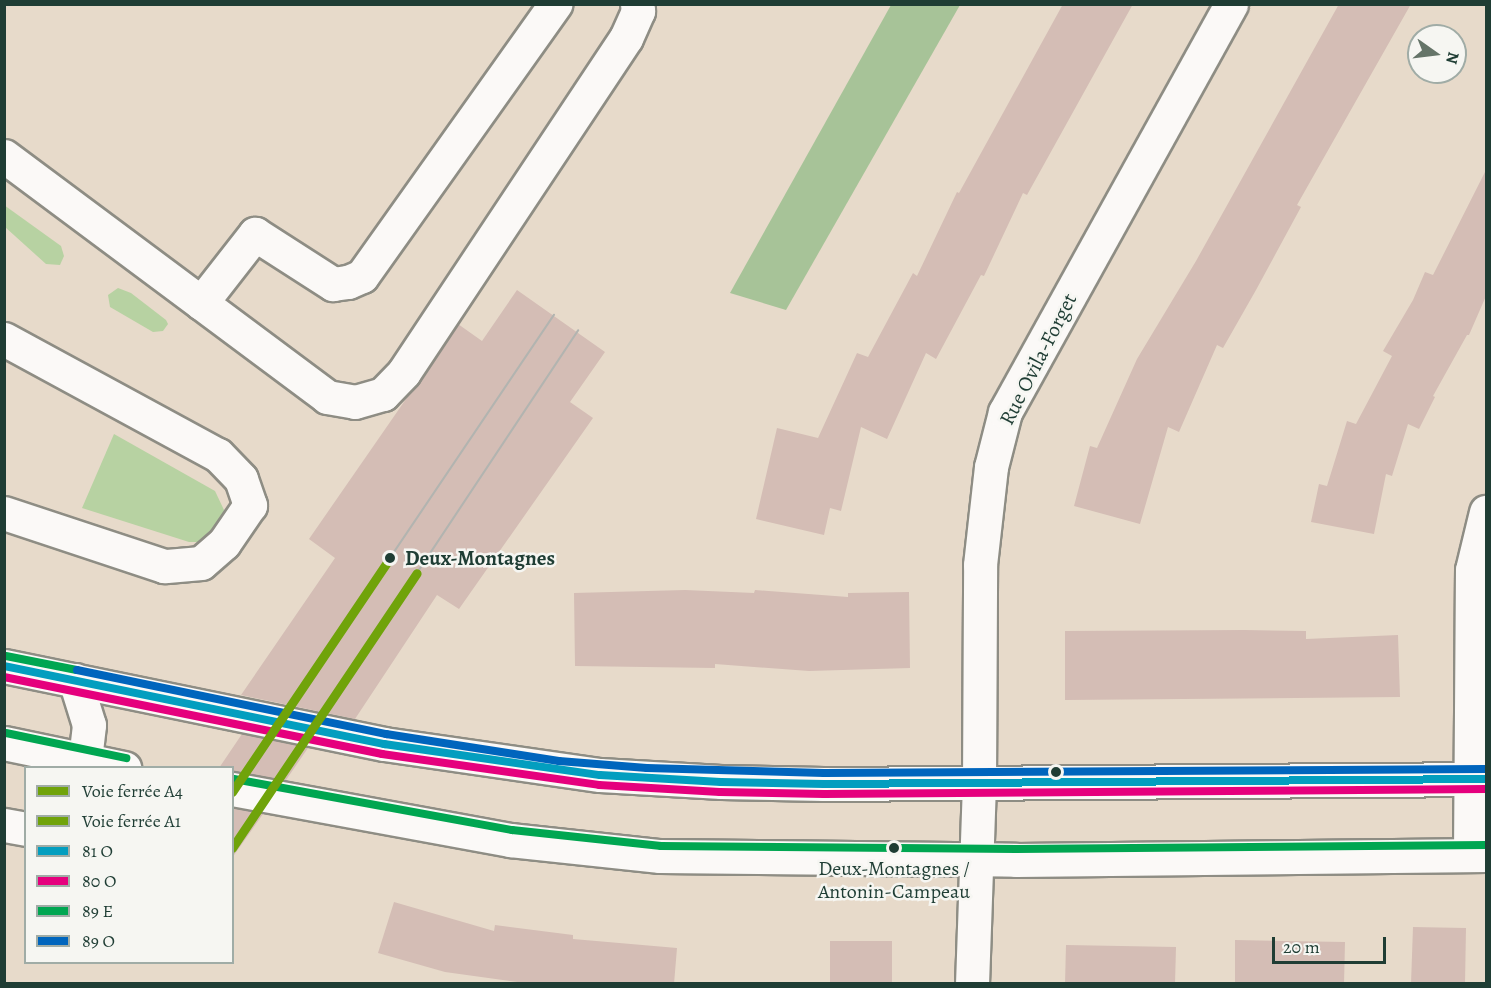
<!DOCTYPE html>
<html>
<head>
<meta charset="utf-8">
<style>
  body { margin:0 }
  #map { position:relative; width:1491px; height:988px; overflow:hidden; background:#e7daca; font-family:Alegreya,serif }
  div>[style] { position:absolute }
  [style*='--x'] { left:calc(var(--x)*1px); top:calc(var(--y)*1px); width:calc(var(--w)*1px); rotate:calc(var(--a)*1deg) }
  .green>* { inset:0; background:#b7d2a2 }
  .forest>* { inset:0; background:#a7c398 }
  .building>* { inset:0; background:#d4bdb5 }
  .roads { filter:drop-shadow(2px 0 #8e8d84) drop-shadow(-2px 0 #8e8d84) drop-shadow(0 2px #8e8d84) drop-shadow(0 -2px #8e8d84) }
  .minor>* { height:33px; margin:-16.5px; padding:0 16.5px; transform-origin:16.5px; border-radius:16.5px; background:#fbf9f7 }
  .tram>* { height:1.5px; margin:-0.75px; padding:0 0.75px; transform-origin:0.75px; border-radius:0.75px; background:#b2b4b0 }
  .bus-1>* { height:8px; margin:-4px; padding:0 4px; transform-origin:4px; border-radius:4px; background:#039ebf }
  .bus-2>* { height:8px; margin:-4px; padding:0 4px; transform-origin:4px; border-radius:4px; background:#e5007d }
  .bus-3>* { height:8px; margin:-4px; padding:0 4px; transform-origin:4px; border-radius:4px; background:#00a651 }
  .bus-4>* { height:8px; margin:-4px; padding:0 4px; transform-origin:4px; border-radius:4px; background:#0065bd }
  .rail-1>* { height:9px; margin:-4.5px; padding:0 4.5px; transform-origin:4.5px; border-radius:4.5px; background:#70a30a }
  .rail-2>* { height:9px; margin:-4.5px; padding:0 4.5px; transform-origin:4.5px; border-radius:4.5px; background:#70a30a }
  .dots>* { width:16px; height:16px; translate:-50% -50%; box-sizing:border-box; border:3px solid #f6f6f2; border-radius:50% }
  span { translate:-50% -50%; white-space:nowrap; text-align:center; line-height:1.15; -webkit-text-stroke:5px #f6f6f2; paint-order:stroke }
  .bus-label { font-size:20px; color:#1f3d34 }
  .street-label { font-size:21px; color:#1f3d34 }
  .stop-label { font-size:21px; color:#1f3d34; font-weight:700 }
  .left { translate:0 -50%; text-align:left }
  .frame { position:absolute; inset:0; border:6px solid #1f3d34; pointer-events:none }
  .legend { position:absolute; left:24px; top:766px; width:210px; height:198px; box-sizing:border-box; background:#f6f6f2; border:2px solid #a0aca6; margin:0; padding:8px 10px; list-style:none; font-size:18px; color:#1f3d34 }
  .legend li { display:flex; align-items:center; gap:12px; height:30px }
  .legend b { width:30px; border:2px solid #a0aca6 }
  .north { position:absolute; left:1407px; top:24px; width:60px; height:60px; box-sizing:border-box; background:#f6f6f2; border:2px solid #a0aca6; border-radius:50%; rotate:104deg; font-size:16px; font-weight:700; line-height:24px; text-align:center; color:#1f3d34 }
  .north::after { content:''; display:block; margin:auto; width:21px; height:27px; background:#657468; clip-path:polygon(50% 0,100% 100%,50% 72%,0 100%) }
  .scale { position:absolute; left:1272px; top:937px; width:114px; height:27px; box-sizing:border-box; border:3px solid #1f3d34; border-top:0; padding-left:8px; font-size:18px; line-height:21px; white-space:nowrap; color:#1f3d34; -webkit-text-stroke:4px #f6f6f2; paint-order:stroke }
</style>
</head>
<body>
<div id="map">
  <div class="green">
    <div style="clip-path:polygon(4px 205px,61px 246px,64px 256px,60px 265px,46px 264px,5px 227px)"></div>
    <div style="clip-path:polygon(118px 288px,131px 293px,166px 320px,168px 324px,163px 331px,153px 332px,110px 307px,108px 295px)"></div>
    <div style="clip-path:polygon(114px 434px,215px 491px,224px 510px,223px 522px,201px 542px,189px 542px,82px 508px)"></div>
  </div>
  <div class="forest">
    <div style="clip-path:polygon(891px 5px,960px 5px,786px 310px,730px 293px)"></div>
  </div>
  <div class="building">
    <div style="clip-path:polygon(1063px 4px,1133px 4px,1027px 195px,1023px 193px,984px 276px,981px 275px,936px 359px,926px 353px,887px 439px,861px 427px,841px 511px,830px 508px,824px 535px,756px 519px,777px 428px,818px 438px,857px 353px,868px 357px,913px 273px,917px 276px,957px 192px,959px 193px)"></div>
    <div style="clip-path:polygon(1339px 4px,1411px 4px,1297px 205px,1301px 207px,1256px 290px,1223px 348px,1217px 345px,1179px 432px,1168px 427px,1140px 524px,1074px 506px,1090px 446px,1097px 448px,1137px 359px,1196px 261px)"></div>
    <div style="clip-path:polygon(1486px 170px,1486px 296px,1469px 335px,1467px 335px,1433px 396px,1435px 397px,1419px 429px,1408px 424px,1392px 476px,1386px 474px,1374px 534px,1311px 522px,1319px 484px,1327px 486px,1347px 421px,1356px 424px,1392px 356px,1383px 351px,1413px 300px,1425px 272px,1433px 275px)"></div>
    <div style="clip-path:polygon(517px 290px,605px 352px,570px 402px,593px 418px,459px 609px,437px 595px,355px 719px,241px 695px,335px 558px,309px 539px,458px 324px,482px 341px)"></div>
    <div style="clip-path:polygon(685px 590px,754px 593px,755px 590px,848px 597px,848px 593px,909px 592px,910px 668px,809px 671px,715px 664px,715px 668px,575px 666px,574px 593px)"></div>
    <div style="clip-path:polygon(1244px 630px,1306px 631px,1306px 639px,1398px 635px,1400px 697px,1065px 700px,1065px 631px)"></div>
    <div style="clip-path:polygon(242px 734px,308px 748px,286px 780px,232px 771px,232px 768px,219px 768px)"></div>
    <div style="clip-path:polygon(232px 808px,263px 814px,232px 858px)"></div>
    <div style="clip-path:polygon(394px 902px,494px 931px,495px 925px,573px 935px,573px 939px,677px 948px,674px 984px,532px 984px,445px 972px,378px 953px)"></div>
    <div style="clip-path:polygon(1413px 927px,1466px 928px,1465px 984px,1411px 984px)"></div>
    <div style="clip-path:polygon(1235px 940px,1345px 942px,1344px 984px,1235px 984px)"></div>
    <div style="clip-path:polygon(830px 941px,892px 941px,892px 984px,830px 984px)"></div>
    <div style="clip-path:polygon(1066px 945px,1176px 947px,1175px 984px,1065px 984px)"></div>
  </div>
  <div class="roads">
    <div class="minor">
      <div style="--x:4;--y:156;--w:403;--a:36.7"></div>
      <div style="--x:327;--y:397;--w:28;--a:10"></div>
      <div style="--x:355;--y:402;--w:29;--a:-16"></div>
      <div style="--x:383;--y:394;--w:30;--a:-46"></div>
      <div style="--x:404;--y:372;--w:401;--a:-56.4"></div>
      <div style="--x:626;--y:38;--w:30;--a:-66"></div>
      <div style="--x:638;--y:11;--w:7;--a:-98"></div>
      <div style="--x:201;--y:303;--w:88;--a:-52"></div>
      <div style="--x:255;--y:234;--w:93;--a:32.7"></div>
      <div style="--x:333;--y:284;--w:15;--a:-8"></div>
      <div style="--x:348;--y:282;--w:15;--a:-23"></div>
      <div style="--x:362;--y:276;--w:334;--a:-54.6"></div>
      <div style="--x:4;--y:339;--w:243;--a:28.5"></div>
      <div style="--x:218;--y:455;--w:33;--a:46"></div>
      <div style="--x:241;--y:479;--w:28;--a:71"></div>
      <div style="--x:250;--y:505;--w:46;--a:124.4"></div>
      <div style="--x:224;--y:543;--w:30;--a:139"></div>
      <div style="--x:201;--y:563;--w:37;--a:175"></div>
      <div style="--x:164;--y:566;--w:169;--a:-161.7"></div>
      <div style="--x:4;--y:666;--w:388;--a:11.6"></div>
      <div style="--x:384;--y:744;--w:218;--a:8.2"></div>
      <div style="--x:600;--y:775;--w:121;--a:3.3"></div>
      <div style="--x:721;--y:782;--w:103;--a:1.1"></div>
      <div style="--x:824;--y:784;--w:662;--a:-0.43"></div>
      <div style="--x:75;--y:680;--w:47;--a:72.7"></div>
      <div style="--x:89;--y:725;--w:43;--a:96.6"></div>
      <div style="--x:4;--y:743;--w:123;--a:11.8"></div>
      <div style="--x:232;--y:789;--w:283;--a:10.4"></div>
      <div style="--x:510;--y:840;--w:151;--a:6.1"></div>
      <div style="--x:660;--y:856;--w:356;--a:0.6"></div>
      <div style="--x:1016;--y:860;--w:470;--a:-0.6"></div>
      <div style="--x:4;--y:825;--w:22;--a:10"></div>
      <div style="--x:1470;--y:855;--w:285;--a:-89.6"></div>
      <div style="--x:1472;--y:570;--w:60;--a:-76.4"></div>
      <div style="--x:972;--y:984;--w:201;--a:-88"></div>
      <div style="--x:979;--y:783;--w:218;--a:-89.7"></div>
      <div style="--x:980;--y:565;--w:99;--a:-83.6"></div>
      <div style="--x:991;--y:467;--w:57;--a:-75.7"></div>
      <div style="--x:1005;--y:412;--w:466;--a:-61"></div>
    </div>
  </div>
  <div class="tram">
    <div style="--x:390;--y:558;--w:293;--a:-56"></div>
    <div style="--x:417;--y:573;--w:291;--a:-56.4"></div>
  </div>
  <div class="bus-1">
    <div style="--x:4;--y:666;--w:388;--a:11.6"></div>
    <div style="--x:384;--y:744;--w:218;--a:8.2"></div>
    <div style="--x:600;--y:775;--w:121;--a:3.3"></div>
    <div style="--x:721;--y:782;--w:103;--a:1.1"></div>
    <div style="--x:824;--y:784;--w:662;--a:-0.43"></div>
  </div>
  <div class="bus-2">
    <div style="--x:4;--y:677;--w:386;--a:11.5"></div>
    <div style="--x:382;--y:754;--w:219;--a:8.1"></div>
    <div style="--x:599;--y:785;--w:121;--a:3.3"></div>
    <div style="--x:720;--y:792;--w:104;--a:1.1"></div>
    <div style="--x:824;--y:794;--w:662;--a:-0.43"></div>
  </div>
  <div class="bus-3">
    <div style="--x:6;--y:656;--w:72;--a:11.2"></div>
    <div style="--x:6;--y:733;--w:123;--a:11.8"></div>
    <div style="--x:234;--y:779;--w:283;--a:10.4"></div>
    <div style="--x:512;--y:830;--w:150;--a:6.1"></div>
    <div style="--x:661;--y:846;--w:355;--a:0.5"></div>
    <div style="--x:1016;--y:849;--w:470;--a:-0.5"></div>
  </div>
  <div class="bus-4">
    <div style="--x:77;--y:670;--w:316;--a:11.7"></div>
    <div style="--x:386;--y:734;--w:175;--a:8.9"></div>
    <div style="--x:559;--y:761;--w:88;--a:4.5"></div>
    <div style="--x:647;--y:768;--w:177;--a:1.6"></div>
    <div style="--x:824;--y:773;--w:662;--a:-0.35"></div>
  </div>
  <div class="rail-1">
    <div style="--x:232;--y:848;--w:331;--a:-56.1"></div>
  </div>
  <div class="rail-2">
    <div style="--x:232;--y:792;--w:282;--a:-56"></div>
  </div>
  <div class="dots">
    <div style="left:390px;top:558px;background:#1f3d34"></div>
    <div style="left:1056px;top:772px;background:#1f3d34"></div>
    <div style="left:894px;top:848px;background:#1f3d34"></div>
  </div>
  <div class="bus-label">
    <span style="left:894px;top:880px">Deux-Montagnes /<br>Antonin-Campeau</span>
  </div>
  <div class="street-label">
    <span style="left:1038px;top:359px;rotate:-63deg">Rue Ovila-Forget</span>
  </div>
  <div class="stop-label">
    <span class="left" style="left:405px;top:558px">Deux-Montagnes</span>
  </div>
  <div class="frame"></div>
  <ul class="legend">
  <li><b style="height:8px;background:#70a30a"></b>Voie ferrée A4</li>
  <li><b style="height:8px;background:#70a30a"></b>Voie ferrée A1</li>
  <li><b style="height:8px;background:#039ebf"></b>81 O</li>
  <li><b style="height:8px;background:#e5007d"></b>80 O</li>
  <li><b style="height:8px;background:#00a651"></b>89 E</li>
  <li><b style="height:8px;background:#0065bd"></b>89 O</li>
  </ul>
  <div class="north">N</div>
  <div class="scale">20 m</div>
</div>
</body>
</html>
